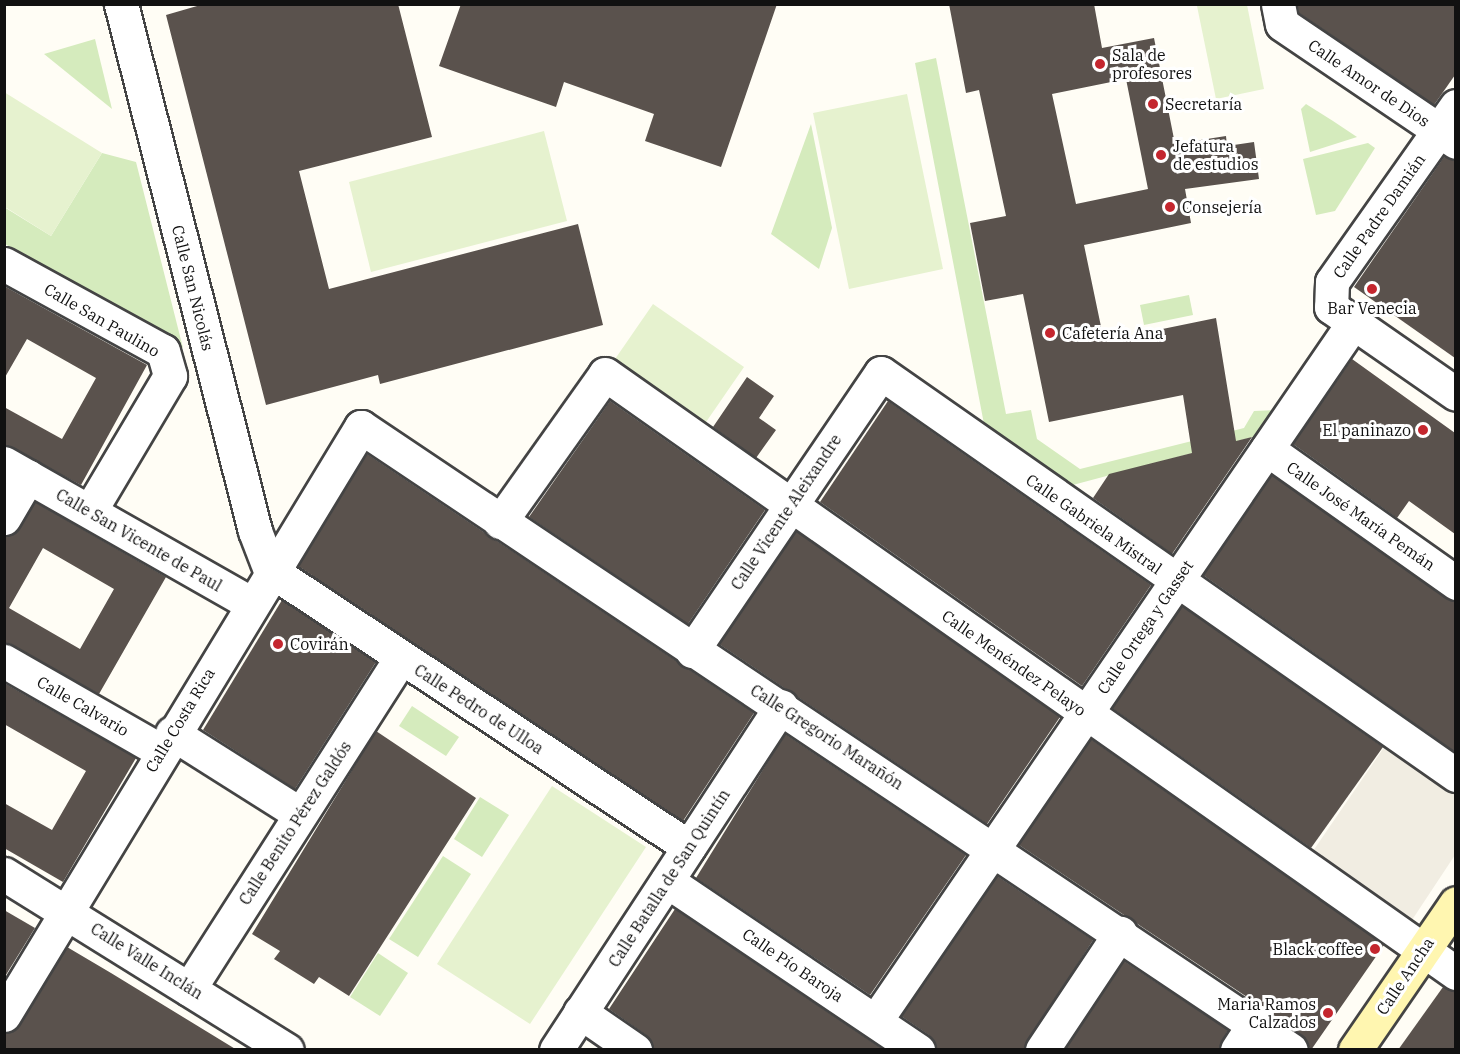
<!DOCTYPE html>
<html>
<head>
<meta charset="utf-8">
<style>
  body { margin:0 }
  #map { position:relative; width:1460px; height:1054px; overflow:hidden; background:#fffdf5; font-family:"IBM Plex Serif",serif }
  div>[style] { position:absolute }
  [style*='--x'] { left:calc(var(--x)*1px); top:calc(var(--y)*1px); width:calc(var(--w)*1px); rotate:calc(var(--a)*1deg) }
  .green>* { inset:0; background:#d5ebbd }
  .pitch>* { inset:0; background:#e6f2cf }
  .plaza>* { inset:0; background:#f1ede2 }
  .building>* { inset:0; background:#5a524d }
  .roads { filter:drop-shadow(2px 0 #444) drop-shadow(-2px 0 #444) drop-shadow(0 2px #444) drop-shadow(0 -2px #444) }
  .minor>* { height:33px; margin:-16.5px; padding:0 16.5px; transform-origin:16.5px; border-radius:16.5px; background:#fff }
  .secondary>* { height:33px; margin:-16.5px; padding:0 16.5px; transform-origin:16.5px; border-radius:16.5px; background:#fff6b0 }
  .dots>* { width:16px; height:16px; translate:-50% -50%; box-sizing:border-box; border:3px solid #fff; border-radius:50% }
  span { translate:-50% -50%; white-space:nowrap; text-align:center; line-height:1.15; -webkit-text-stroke:6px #fff; paint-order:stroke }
  .poi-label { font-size:16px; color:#111 }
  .left { translate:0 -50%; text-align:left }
  .right { translate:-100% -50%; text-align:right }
  .street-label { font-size:16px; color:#111 }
  .frame { position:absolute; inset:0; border:6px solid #111; pointer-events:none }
</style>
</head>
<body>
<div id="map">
  <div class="green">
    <div style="clip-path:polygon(95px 39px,112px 109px,44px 54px)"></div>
    <div style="clip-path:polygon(936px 58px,1006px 414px,1031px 410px,1037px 439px,1080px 469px,1244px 428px,1254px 411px,1277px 410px,1264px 434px,1069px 486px,984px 424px,915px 63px)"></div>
    <div style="clip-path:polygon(1306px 104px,1333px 121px,1357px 137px,1310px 152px,1301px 109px)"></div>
    <div style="clip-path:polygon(811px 124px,832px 228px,819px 269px,771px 234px)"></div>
    <div style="clip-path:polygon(1368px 143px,1375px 148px,1335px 211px,1316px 215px,1303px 159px)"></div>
    <div style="clip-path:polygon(102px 153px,136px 162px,183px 348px,5px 244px,4px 207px,51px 236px)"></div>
    <div style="clip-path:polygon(1189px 295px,1193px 315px,1144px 325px,1140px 305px)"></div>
    <div style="clip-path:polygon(412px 706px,459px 737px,446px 756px,399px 726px)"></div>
    <div style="clip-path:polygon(480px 797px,509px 815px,482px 857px,454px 839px)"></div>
    <div style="clip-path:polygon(443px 856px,471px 874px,418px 957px,389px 939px)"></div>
    <div style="clip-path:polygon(378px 953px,408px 973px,380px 1016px,350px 997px)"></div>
  </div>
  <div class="pitch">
    <div style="clip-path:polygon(1247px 5px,1264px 89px,1216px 99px,1197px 6px)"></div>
    <div style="clip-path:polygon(4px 92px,102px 153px,51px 236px,5px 207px)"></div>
    <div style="clip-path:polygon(907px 94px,943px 269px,849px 289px,813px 113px)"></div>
    <div style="clip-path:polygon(544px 131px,567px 221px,371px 272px,349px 182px)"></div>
    <div style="clip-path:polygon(653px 304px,744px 367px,704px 425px,613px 362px)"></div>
    <div style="clip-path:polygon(552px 786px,646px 847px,530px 1024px,437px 964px)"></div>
  </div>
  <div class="plaza">
    <div style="clip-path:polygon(1387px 743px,1455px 791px,1455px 855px,1412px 920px,1313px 851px)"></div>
  </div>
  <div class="building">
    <div style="clip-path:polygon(204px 4px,398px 4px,432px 137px,299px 171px,329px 289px,578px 224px,603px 325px,380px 384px,378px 375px,266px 405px,166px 15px)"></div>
    <div style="clip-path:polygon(461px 4px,777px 4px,721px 167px,645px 141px,654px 114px,564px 82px,556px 107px,439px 66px)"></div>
    <div style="clip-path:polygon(evenodd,949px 4px,1094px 4px,1102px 48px,1154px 38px,1175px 144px,1226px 136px,1227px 146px,1254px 142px,1259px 179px,1185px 189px,1191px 223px,1084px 245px,1104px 341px,1216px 318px,1236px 441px,1252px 437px,1172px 554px,1093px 498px,1109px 474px,1192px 453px,1183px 395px,1049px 422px,1023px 294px,985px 301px,970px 223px,1006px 216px,979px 90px,966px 93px,949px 4px,1126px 79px,1148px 189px,1076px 204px,1052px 94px,1126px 79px)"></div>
    <div style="clip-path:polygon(1297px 4px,1455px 4px,1455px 75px,1434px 105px,1299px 13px)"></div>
    <div style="clip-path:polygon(1444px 157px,1455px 161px,1455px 358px,1354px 287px)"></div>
    <div style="clip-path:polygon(4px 286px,147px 365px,81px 485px,4px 444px,4px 407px,62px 439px,96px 378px,27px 339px,4px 379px)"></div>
    <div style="clip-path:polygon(1352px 359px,1455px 433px,1455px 534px,1409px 501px,1397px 518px,1293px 444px)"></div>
    <div style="clip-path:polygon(747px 377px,774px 396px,759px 418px,776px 430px,756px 458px,713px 427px)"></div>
    <div style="clip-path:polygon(610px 401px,765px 510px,688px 624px,529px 517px)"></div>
    <div style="clip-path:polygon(888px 401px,1151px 585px,1082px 686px,820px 502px)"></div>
    <div style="clip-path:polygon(367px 454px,754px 713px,683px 821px,298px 566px)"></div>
    <div style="clip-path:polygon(1272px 475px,1455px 602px,1455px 752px,1203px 575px)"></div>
    <div style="clip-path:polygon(evenodd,35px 502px,166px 577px,99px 694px,4px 642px,4px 537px,20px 528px,35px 502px,43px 548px,114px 589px,80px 649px,9px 608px,43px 548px)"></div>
    <div style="clip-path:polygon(796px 531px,1060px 717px,987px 824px,719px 644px)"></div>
    <div style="clip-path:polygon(282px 600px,376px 662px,295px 789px,203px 730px)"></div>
    <div style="clip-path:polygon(1182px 606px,1383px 747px,1311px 848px,1112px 708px)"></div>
    <div style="clip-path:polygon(4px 683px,136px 758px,63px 882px,4px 848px,4px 803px,52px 830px,86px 771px,4px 724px)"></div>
    <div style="clip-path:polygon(376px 731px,476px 798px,349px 996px,319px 977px,314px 984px,274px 959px,280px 951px,252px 934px)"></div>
    <div style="clip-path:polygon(785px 734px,966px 855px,870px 995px,696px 878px)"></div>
    <div style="clip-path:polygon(1091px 739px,1384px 945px,1311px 1050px,1302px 1035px,1265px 1009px,1019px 845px)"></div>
    <div style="clip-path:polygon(997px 876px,1093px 940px,1023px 1050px,936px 1050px,929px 1035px,901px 1016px)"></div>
    <div style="clip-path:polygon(675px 909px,884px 1050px,653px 1050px,646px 1035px,609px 1009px)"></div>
    <div style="clip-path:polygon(4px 910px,35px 928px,4px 978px)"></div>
    <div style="clip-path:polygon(67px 947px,111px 973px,237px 1050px,4px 1050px,4px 1034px,20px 1025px)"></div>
    <div style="clip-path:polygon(1124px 961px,1228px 1030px,1218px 1050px,1065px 1050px)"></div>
    <div style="clip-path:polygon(1443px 987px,1455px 992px,1455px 1050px,1398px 1050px)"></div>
  </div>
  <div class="roads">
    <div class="minor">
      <div style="--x:121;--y:4;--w:544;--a:75.73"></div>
      <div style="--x:255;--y:531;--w:42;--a:69"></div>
      <div style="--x:270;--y:570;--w:502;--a:33.47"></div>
      <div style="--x:1278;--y:4;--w:20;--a:79"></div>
      <div style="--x:1282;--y:24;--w:210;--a:34.1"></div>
      <div style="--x:1456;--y:106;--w:215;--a:125.2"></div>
      <div style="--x:1332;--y:282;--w:25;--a:92"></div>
      <div style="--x:1331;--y:307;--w:152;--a:34.8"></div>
      <div style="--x:4;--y:264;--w:181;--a:28.7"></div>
      <div style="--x:163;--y:351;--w:26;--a:74"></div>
      <div style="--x:170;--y:376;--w:157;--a:120.7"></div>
      <div style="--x:1267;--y:449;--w:232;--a:35.3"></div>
      <div style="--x:4;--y:463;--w:283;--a:29.6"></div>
      <div style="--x:4;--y:518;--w:48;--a:-59.7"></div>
      <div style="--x:500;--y:522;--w:181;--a:-54.6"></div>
      <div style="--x:605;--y:374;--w:1041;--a:35.14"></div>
      <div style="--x:692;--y:651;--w:336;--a:-55.8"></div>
      <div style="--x:881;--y:373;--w:702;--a:34.96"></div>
      <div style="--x:4;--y:661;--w:181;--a:29.8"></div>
      <div style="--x:172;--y:733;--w:151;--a:32.3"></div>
      <div style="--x:4;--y:874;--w:333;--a:31.9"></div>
      <div style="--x:667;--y:881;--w:303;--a:34"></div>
      <div style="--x:189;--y:989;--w:393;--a:-57.4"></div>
      <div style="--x:580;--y:1012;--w:67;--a:34.6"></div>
      <div style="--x:4;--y:1015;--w:688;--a:-58.74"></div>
      <div style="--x:361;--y:427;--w:1119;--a:33.82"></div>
      <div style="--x:876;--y:1020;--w:845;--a:-55.61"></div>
      <div style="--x:556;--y:1050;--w:411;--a:-56.8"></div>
      <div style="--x:1042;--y:1050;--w:141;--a:-56.3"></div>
      <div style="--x:1237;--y:1050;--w:31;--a:-57"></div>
    </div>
    <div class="secondary">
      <div style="--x:1355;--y:1050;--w:178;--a:-55.5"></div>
    </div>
  </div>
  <div class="dots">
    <div style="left:1100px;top:64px;background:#c4262e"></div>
    <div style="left:1153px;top:104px;background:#c4262e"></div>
    <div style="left:1161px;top:155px;background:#c4262e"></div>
    <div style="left:1170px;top:207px;background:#c4262e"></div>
    <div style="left:1372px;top:289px;background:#c4262e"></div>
    <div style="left:1050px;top:333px;background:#c4262e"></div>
    <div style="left:1423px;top:430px;background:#c4262e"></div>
    <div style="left:278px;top:644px;background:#c4262e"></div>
    <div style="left:1375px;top:949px;background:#c4262e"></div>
    <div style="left:1328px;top:1013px;background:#c4262e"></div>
  </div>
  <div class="poi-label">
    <span class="left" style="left:1112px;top:64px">Sala de<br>profesores</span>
    <span class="left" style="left:1165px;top:104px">Secretaría</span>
    <span class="left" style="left:1173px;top:155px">Jefatura<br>de estudios</span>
    <span class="left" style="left:1182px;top:207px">Consejería</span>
    <span style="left:1372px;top:308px">Bar Venecia</span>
    <span class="left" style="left:1062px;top:333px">Cafetería Ana</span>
    <span class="right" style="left:1411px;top:430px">El paninazo</span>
    <span class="left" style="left:290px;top:644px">Covirán</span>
    <span class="right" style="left:1363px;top:949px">Black coffee</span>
    <span class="right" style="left:1316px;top:1013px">Maria Ramos<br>Calzados</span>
  </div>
  <div class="street-label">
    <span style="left:1369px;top:83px;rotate:34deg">Calle Amor de Dios</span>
    <span style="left:1379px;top:216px;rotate:-55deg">Calle Padre Damián</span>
    <span style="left:193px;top:288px;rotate:76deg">Calle San Nicolás</span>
    <span style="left:102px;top:320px;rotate:30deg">Calle San Paulino</span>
    <span style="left:786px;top:512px;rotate:-56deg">Calle Vicente Aleixandre</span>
    <span style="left:1361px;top:516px;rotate:35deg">Calle José María Pemán</span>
    <span style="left:1094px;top:524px;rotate:35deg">Calle Gabriela Mistral</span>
    <span style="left:139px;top:540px;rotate:30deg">Calle San Vicente de Paul</span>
    <span style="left:1145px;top:627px;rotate:-56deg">Calle Ortega y Gasset</span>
    <span style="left:1014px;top:663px;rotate:35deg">Calle Menéndez Pelayo</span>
    <span style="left:83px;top:706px;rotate:30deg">Calle Calvario</span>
    <span style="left:479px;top:709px;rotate:33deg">Calle Pedro de Ulloa</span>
    <span style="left:180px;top:720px;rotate:-59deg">Calle Costa Rica</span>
    <span style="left:827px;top:737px;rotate:33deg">Calle Gregorio Marañón</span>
    <span style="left:295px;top:823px;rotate:-57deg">Calle Benito Pérez Galdós</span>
    <span style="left:669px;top:878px;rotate:-57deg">Calle Batalla de San Quintín</span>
    <span style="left:147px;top:961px;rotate:32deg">Calle Valle Inclán</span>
    <span style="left:793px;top:965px;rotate:34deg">Calle Pío Baroja</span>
    <span style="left:1405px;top:976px;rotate:-56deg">Calle Ancha</span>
  </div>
  <div class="frame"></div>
</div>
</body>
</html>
